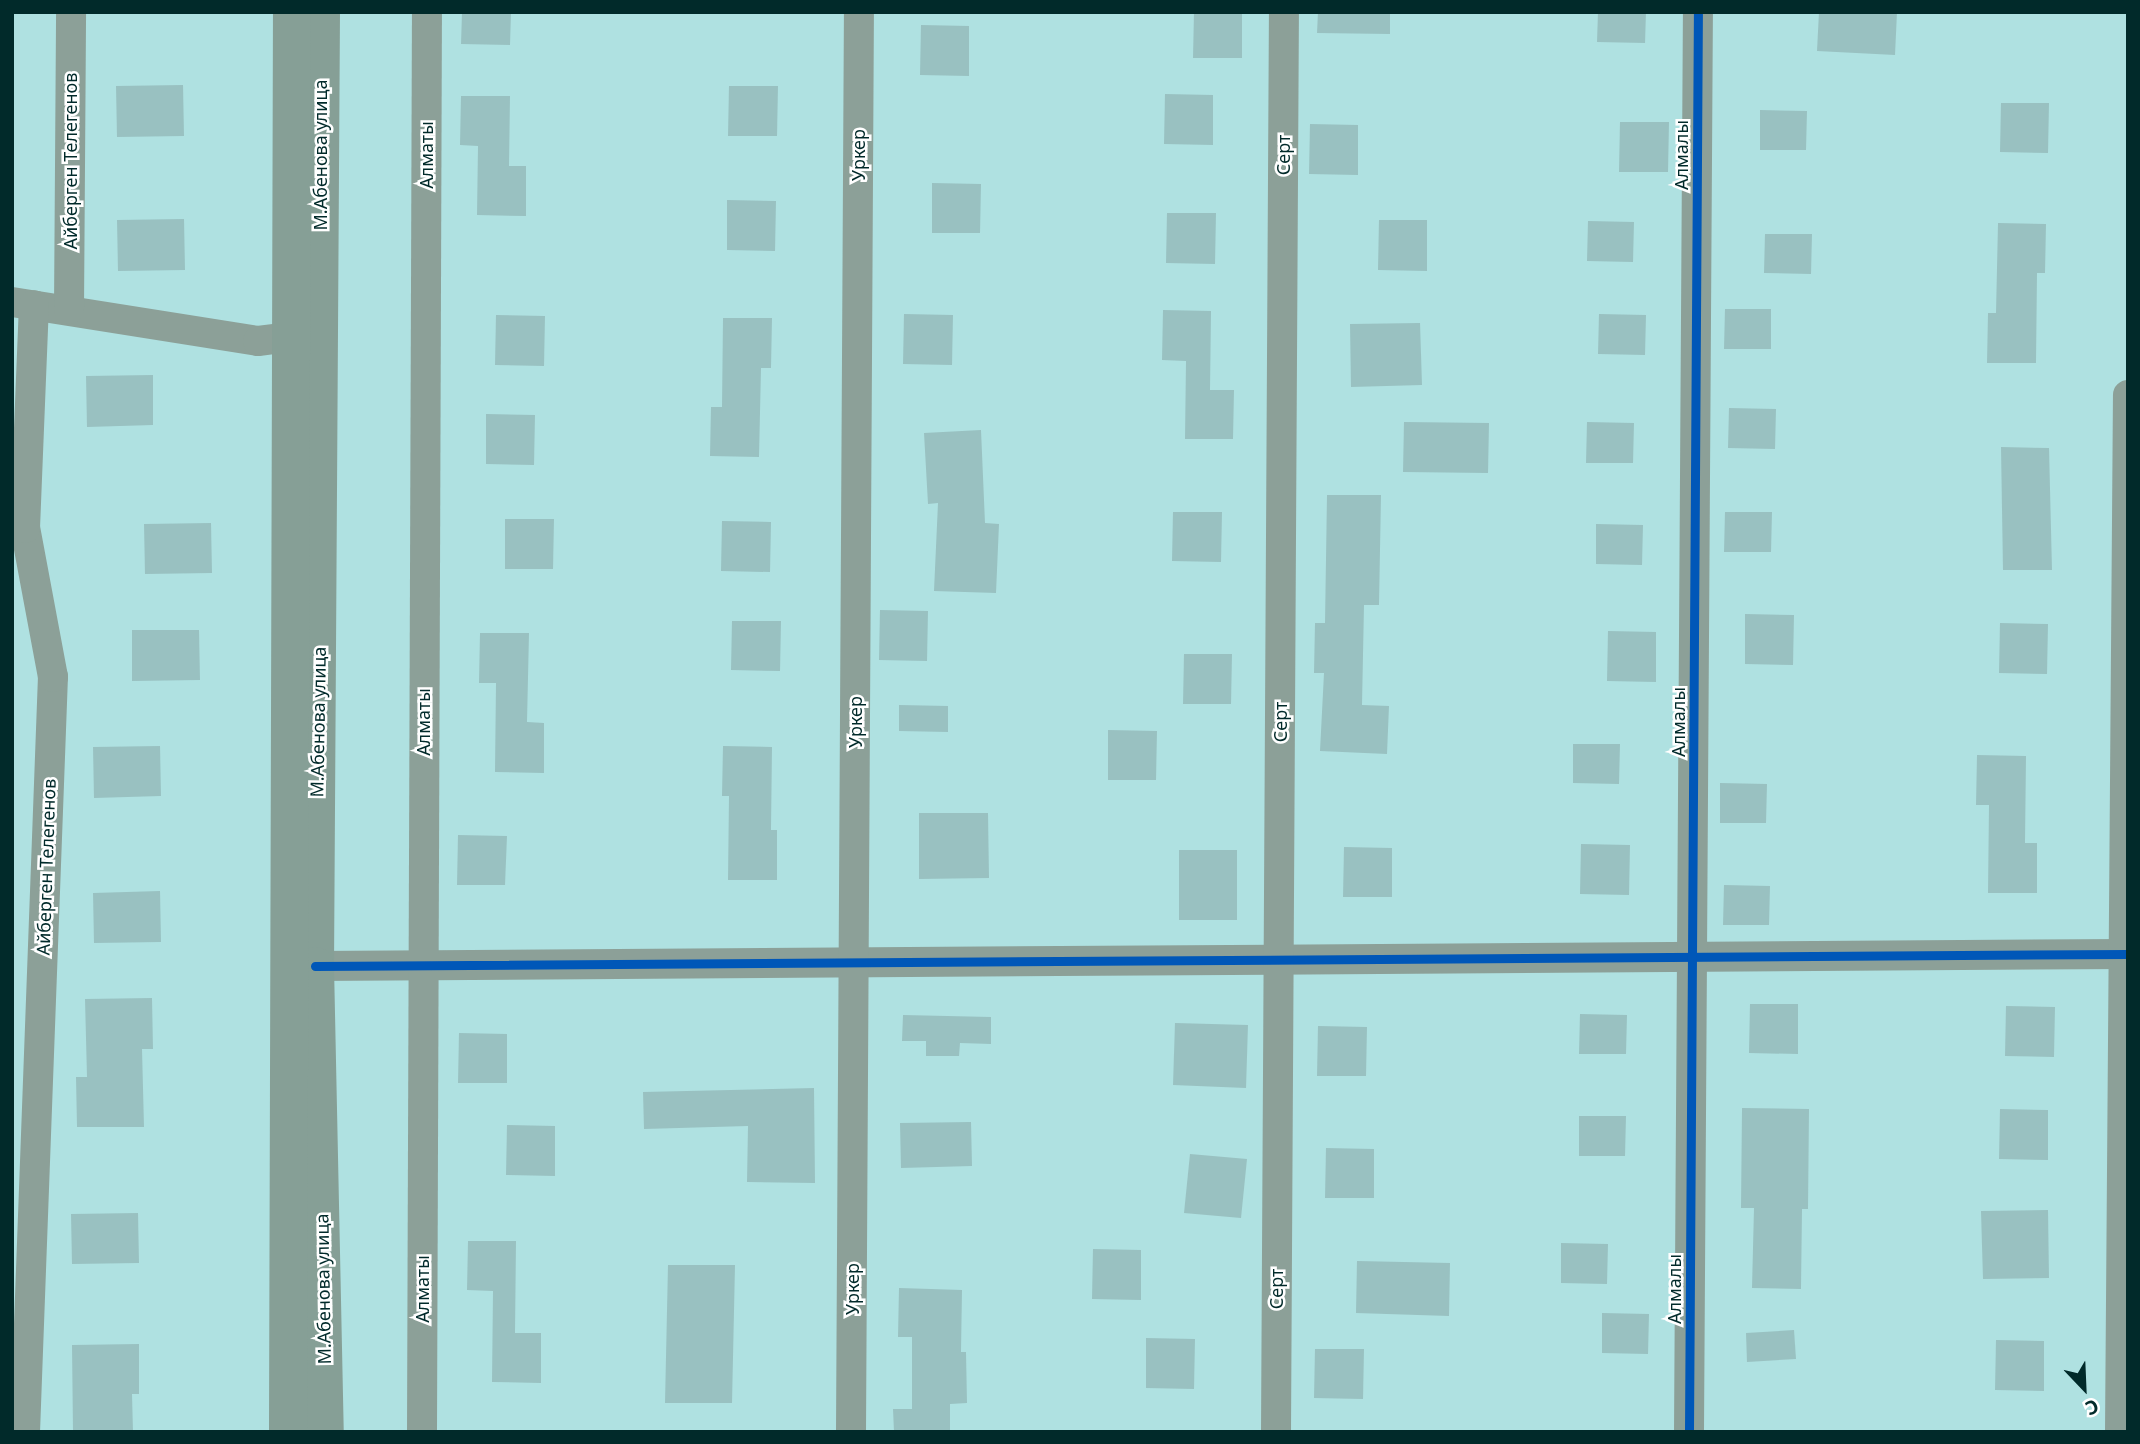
<!DOCTYPE html>
<html>
<head>
<meta charset="utf-8">
<style>
  body { margin:0 }
  #map { position:relative; width:2140px; height:1444px; overflow:hidden; background:#afe1e1; font-family:"Noto Sans",sans-serif }
  div>[style] { position:absolute }
  [style*='--x'] { left:calc(var(--x)*1px); top:calc(var(--y)*1px); width:calc(var(--w)*1px); rotate:calc(var(--a)*1deg) }
  .building>* { inset:0; background:#99c1c1 }
  .street>* { height:30px; margin:-15px; padding:0 15px; transform-origin:15px; border-radius:15px; background:#8ca098 }
  .secondary>* { height:38px; margin:-19px; padding:0 19px; transform-origin:19px; border-radius:19px; background:#869f96 }
  .cycleway>* { height:9px; margin:-4.5px; padding:0 4.5px; transform-origin:4.5px; border-radius:4.5px; background:#0057b8 }
  span { translate:-50% -50%; white-space:nowrap; text-align:center; line-height:1.15; -webkit-text-stroke:5px #fff; paint-order:stroke }
  .street-label { font-size:18px; color:#012a2a }
  .frame { position:absolute; inset:0; border:14px solid #012a2a; pointer-events:none }
  .north { position:absolute; left:2049px; top:1353px; width:70px; height:70px; -webkit-text-stroke:5px #fff; paint-order:stroke; rotate:157deg; font-size:19px; font-weight:700; line-height:28px; text-align:center; color:#012a2a }
  .north::after { content:''; display:block; margin:auto; width:24px; height:32px; background:#012a2a; clip-path:polygon(50% 0,100% 100%,50% 72%,0 100%) }
</style>
</head>
<body>
<div id="map">
  <div class="building">
    <div style="clip-path:polygon(462px 12px,511px 12px,510px 45px,461px 44px)"></div>
    <div style="clip-path:polygon(1194px 12px,1242px 12px,1242px 58px,1193px 58px)"></div>
    <div style="clip-path:polygon(1318px 12px,1390px 12px,1390px 34px,1317px 33px)"></div>
    <div style="clip-path:polygon(1598px 12px,1646px 12px,1645px 43px,1597px 42px)"></div>
    <div style="clip-path:polygon(1819px 12px,1897px 12px,1895px 55px,1817px 51px)"></div>
    <div style="clip-path:polygon(921px 25px,969px 26px,969px 76px,920px 75px)"></div>
    <div style="clip-path:polygon(183px 85px,184px 136px,117px 137px,116px 86px)"></div>
    <div style="clip-path:polygon(729px 86px,778px 86px,777px 136px,728px 136px)"></div>
    <div style="clip-path:polygon(1165px 94px,1213px 95px,1213px 145px,1164px 144px)"></div>
    <div style="clip-path:polygon(461px 96px,510px 96px,509px 166px,526px 166px,526px 216px,477px 215px,478px 146px,460px 145px)"></div>
    <div style="clip-path:polygon(2001px 103px,2049px 103px,2048px 153px,2000px 152px)"></div>
    <div style="clip-path:polygon(1760px 110px,1807px 111px,1806px 150px,1760px 150px)"></div>
    <div style="clip-path:polygon(1620px 122px,1669px 122px,1668px 172px,1619px 172px)"></div>
    <div style="clip-path:polygon(1310px 124px,1358px 125px,1358px 175px,1309px 174px)"></div>
    <div style="clip-path:polygon(932px 183px,981px 184px,980px 233px,932px 233px)"></div>
    <div style="clip-path:polygon(727px 200px,776px 201px,775px 251px,727px 250px)"></div>
    <div style="clip-path:polygon(1167px 213px,1216px 213px,1215px 264px,1166px 263px)"></div>
    <div style="clip-path:polygon(184px 219px,185px 270px,118px 271px,117px 220px)"></div>
    <div style="clip-path:polygon(1379px 220px,1427px 220px,1427px 271px,1378px 270px)"></div>
    <div style="clip-path:polygon(1588px 221px,1634px 222px,1633px 262px,1587px 261px)"></div>
    <div style="clip-path:polygon(1998px 223px,2046px 224px,2045px 273px,2037px 273px,2036px 363px,1987px 363px,1988px 313px,1996px 313px)"></div>
    <div style="clip-path:polygon(1765px 234px,1812px 234px,1811px 274px,1764px 273px)"></div>
    <div style="clip-path:polygon(1725px 309px,1771px 309px,1771px 349px,1724px 349px)"></div>
    <div style="clip-path:polygon(1163px 310px,1211px 311px,1210px 390px,1234px 390px,1233px 439px,1185px 439px,1186px 361px,1162px 360px)"></div>
    <div style="clip-path:polygon(904px 314px,953px 315px,952px 365px,903px 364px)"></div>
    <div style="clip-path:polygon(1599px 314px,1646px 315px,1645px 355px,1598px 354px)"></div>
    <div style="clip-path:polygon(496px 315px,545px 316px,544px 366px,495px 365px)"></div>
    <div style="clip-path:polygon(723px 318px,772px 318px,771px 368px,761px 368px,759px 457px,710px 456px,711px 407px,722px 407px)"></div>
    <div style="clip-path:polygon(1420px 323px,1422px 385px,1351px 387px,1350px 324px)"></div>
    <div style="clip-path:polygon(153px 375px,153px 425px,87px 427px,86px 376px)"></div>
    <div style="clip-path:polygon(1729px 408px,1776px 409px,1775px 449px,1728px 448px)"></div>
    <div style="clip-path:polygon(486px 414px,535px 415px,534px 465px,486px 464px)"></div>
    <div style="clip-path:polygon(1404px 422px,1489px 423px,1488px 473px,1403px 472px)"></div>
    <div style="clip-path:polygon(1587px 422px,1634px 423px,1633px 463px,1586px 463px)"></div>
    <div style="clip-path:polygon(981px 430px,985px 523px,999px 524px,996px 593px,934px 591px,938px 503px,928px 504px,924px 433px)"></div>
    <div style="clip-path:polygon(2001px 447px,2049px 448px,2052px 570px,2003px 570px)"></div>
    <div style="clip-path:polygon(1327px 495px,1381px 495px,1379px 605px,1364px 605px,1362px 705px,1389px 706px,1387px 754px,1320px 751px,1324px 673px,1314px 673px,1315px 623px,1325px 623px)"></div>
    <div style="clip-path:polygon(1173px 512px,1222px 512px,1221px 562px,1172px 561px)"></div>
    <div style="clip-path:polygon(1725px 512px,1772px 512px,1771px 552px,1724px 552px)"></div>
    <div style="clip-path:polygon(505px 519px,554px 519px,553px 569px,505px 569px)"></div>
    <div style="clip-path:polygon(722px 521px,771px 522px,770px 572px,721px 571px)"></div>
    <div style="clip-path:polygon(211px 523px,212px 573px,145px 574px,144px 524px)"></div>
    <div style="clip-path:polygon(1596px 524px,1643px 525px,1642px 565px,1596px 564px)"></div>
    <div style="clip-path:polygon(880px 610px,928px 611px,927px 661px,879px 660px)"></div>
    <div style="clip-path:polygon(1745px 614px,1794px 615px,1793px 665px,1745px 664px)"></div>
    <div style="clip-path:polygon(732px 621px,781px 621px,780px 671px,731px 670px)"></div>
    <div style="clip-path:polygon(2000px 623px,2048px 624px,2047px 674px,1999px 673px)"></div>
    <div style="clip-path:polygon(132px 630px,199px 630px,200px 680px,132px 681px)"></div>
    <div style="clip-path:polygon(1608px 631px,1656px 632px,1656px 682px,1607px 681px)"></div>
    <div style="clip-path:polygon(480px 633px,529px 633px,527px 722px,544px 723px,544px 773px,495px 772px,496px 683px,479px 683px)"></div>
    <div style="clip-path:polygon(1184px 654px,1232px 654px,1231px 704px,1183px 704px)"></div>
    <div style="clip-path:polygon(899px 705px,948px 706px,948px 732px,899px 731px)"></div>
    <div style="clip-path:polygon(1108px 730px,1157px 731px,1156px 780px,1108px 780px)"></div>
    <div style="clip-path:polygon(1573px 744px,1620px 744px,1619px 784px,1573px 783px)"></div>
    <div style="clip-path:polygon(160px 746px,161px 796px,94px 798px,93px 747px)"></div>
    <div style="clip-path:polygon(723px 746px,772px 747px,771px 830px,777px 830px,777px 880px,728px 880px,729px 796px,722px 796px)"></div>
    <div style="clip-path:polygon(1977px 755px,2026px 756px,2025px 843px,2037px 843px,2037px 893px,1988px 893px,1989px 805px,1976px 805px)"></div>
    <div style="clip-path:polygon(1720px 783px,1767px 784px,1766px 823px,1720px 823px)"></div>
    <div style="clip-path:polygon(919px 813px,988px 813px,989px 878px,919px 879px)"></div>
    <div style="clip-path:polygon(458px 835px,507px 836px,505px 885px,457px 885px)"></div>
    <div style="clip-path:polygon(1581px 844px,1630px 845px,1629px 895px,1580px 894px)"></div>
    <div style="clip-path:polygon(1344px 847px,1392px 848px,1392px 897px,1343px 897px)"></div>
    <div style="clip-path:polygon(1179px 850px,1237px 850px,1237px 920px,1179px 920px)"></div>
    <div style="clip-path:polygon(1724px 885px,1770px 886px,1769px 925px,1723px 925px)"></div>
    <div style="clip-path:polygon(160px 891px,161px 942px,94px 943px,93px 893px)"></div>
    <div style="clip-path:polygon(152px 998px,153px 1049px,142px 1049px,144px 1127px,77px 1127px,76px 1077px,87px 1077px,85px 999px)"></div>
    <div style="clip-path:polygon(1750px 1004px,1798px 1004px,1798px 1054px,1749px 1053px)"></div>
    <div style="clip-path:polygon(2006px 1006px,2055px 1007px,2054px 1057px,2005px 1056px)"></div>
    <div style="clip-path:polygon(1580px 1014px,1627px 1015px,1626px 1054px,1579px 1054px)"></div>
    <div style="clip-path:polygon(903px 1015px,991px 1017px,991px 1044px,960px 1043px,959px 1056px,926px 1056px,926px 1041px,902px 1041px)"></div>
    <div style="clip-path:polygon(1175px 1023px,1248px 1025px,1246px 1088px,1173px 1085px)"></div>
    <div style="clip-path:polygon(1318px 1026px,1367px 1027px,1366px 1076px,1317px 1076px)"></div>
    <div style="clip-path:polygon(459px 1033px,507px 1034px,507px 1083px,458px 1083px)"></div>
    <div style="clip-path:polygon(814px 1088px,815px 1183px,747px 1182px,748px 1126px,644px 1129px,643px 1092px)"></div>
    <div style="clip-path:polygon(1742px 1108px,1809px 1109px,1808px 1209px,1802px 1209px,1801px 1289px,1752px 1288px,1754px 1208px,1741px 1208px)"></div>
    <div style="clip-path:polygon(2000px 1109px,2048px 1110px,2048px 1160px,1999px 1159px)"></div>
    <div style="clip-path:polygon(1579px 1116px,1626px 1116px,1625px 1156px,1579px 1156px)"></div>
    <div style="clip-path:polygon(971px 1122px,972px 1166px,901px 1168px,900px 1123px)"></div>
    <div style="clip-path:polygon(507px 1125px,555px 1126px,555px 1176px,506px 1175px)"></div>
    <div style="clip-path:polygon(1326px 1148px,1374px 1149px,1374px 1198px,1325px 1198px)"></div>
    <div style="clip-path:polygon(1190px 1154px,1247px 1159px,1241px 1218px,1184px 1213px)"></div>
    <div style="clip-path:polygon(2048px 1210px,2049px 1278px,1983px 1279px,1981px 1211px)"></div>
    <div style="clip-path:polygon(138px 1213px,139px 1263px,72px 1264px,71px 1214px)"></div>
    <div style="clip-path:polygon(468px 1241px,516px 1241px,515px 1333px,541px 1333px,541px 1383px,492px 1382px,493px 1291px,467px 1290px)"></div>
    <div style="clip-path:polygon(1561px 1243px,1608px 1244px,1607px 1284px,1561px 1283px)"></div>
    <div style="clip-path:polygon(1093px 1249px,1141px 1250px,1141px 1300px,1092px 1299px)"></div>
    <div style="clip-path:polygon(1357px 1261px,1450px 1263px,1449px 1316px,1356px 1313px)"></div>
    <div style="clip-path:polygon(668px 1265px,735px 1265px,732px 1403px,665px 1403px)"></div>
    <div style="clip-path:polygon(899px 1288px,962px 1290px,961px 1352px,966px 1352px,967px 1403px,950px 1404px,950px 1432px,894px 1432px,893px 1409px,912px 1409px,912px 1337px,898px 1337px)"></div>
    <div style="clip-path:polygon(1602px 1313px,1649px 1314px,1648px 1354px,1602px 1353px)"></div>
    <div style="clip-path:polygon(1794px 1330px,1796px 1359px,1747px 1362px,1746px 1333px)"></div>
    <div style="clip-path:polygon(1146px 1338px,1195px 1339px,1194px 1389px,1146px 1388px)"></div>
    <div style="clip-path:polygon(1996px 1340px,2044px 1341px,2044px 1391px,1995px 1390px)"></div>
    <div style="clip-path:polygon(139px 1344px,139px 1394px,132px 1394px,133px 1432px,73px 1432px,72px 1345px)"></div>
    <div style="clip-path:polygon(1315px 1349px,1364px 1349px,1363px 1399px,1314px 1398px)"></div>
  </div>
  <div class="street">
    <div style="--x:12;--y:302;--w:249;--a:9"></div>
    <div style="--x:258;--y:341;--w:35;--a:-7"></div>
    <div style="--x:69;--y:309;--w:297;--a:-89.6"></div>
    <div style="--x:315;--y:966;--w:1813;--a:-0.38"></div>
    <div style="--x:25;--y:1432;--w:756;--a:-87.88"></div>
    <div style="--x:53;--y:677;--w:152;--a:-100.6"></div>
    <div style="--x:25;--y:528;--w:223;--a:-87.7"></div>
    <div style="--x:422;--y:1432;--w:1420;--a:-89.8"></div>
    <div style="--x:851;--y:1432;--w:1420;--a:-89.68"></div>
    <div style="--x:1276;--y:1432;--w:1420;--a:-89.68"></div>
    <div style="--x:1689;--y:1432;--w:1420;--a:-89.64"></div>
    <div style="--x:2120;--y:1432;--w:1037;--a:-89.56"></div>
  </div>
  <div class="secondary">
    <div style="--x:321;--y:12;--w:954;--a:90.36"></div>
    <div style="--x:315;--y:966;--w:466;--a:88.8"></div>
    <div style="--x:288;--y:1432;--w:1420;--a:-89.84"></div>
  </div>
  <div class="cycleway">
    <div style="--x:315;--y:966;--w:1813;--a:-0.38"></div>
    <div style="--x:1689;--y:1432;--w:1420;--a:-89.64"></div>
  </div>
  <div class="street-label">
    <span style="left:320px;top:155px;rotate:-90deg">М.Абенова улица</span>
    <span style="left:426px;top:155px;rotate:-90deg">Алматы</span>
    <span style="left:858px;top:155px;rotate:-90deg">Уркер</span>
    <span style="left:1283px;top:155px;rotate:-90deg">Серт</span>
    <span style="left:1681px;top:155px;rotate:-90deg">Алмалы</span>
    <span style="left:70px;top:161px;rotate:-90deg">Айберген Телегенов</span>
    <span style="left:318px;top:722px;rotate:-89deg">М.Абенова улица</span>
    <span style="left:423px;top:722px;rotate:-90deg">Алматы</span>
    <span style="left:855px;top:722px;rotate:-90deg">Уркер</span>
    <span style="left:1280px;top:722px;rotate:-90deg">Серт</span>
    <span style="left:1678px;top:722px;rotate:-90deg">Алмалы</span>
    <span style="left:46px;top:867px;rotate:-88deg">Айберген Телегенов</span>
    <span style="left:323px;top:1289px;rotate:-91deg">М.Абенова улица</span>
    <span style="left:422px;top:1289px;rotate:-90deg">Алматы</span>
    <span style="left:852px;top:1289px;rotate:-90deg">Уркер</span>
    <span style="left:1276px;top:1289px;rotate:-90deg">Серт</span>
    <span style="left:1674px;top:1289px;rotate:-90deg">Алмалы</span>
  </div>
  <div class="frame"></div>
  <div class="north">С</div>
</div>
</body>
</html>
